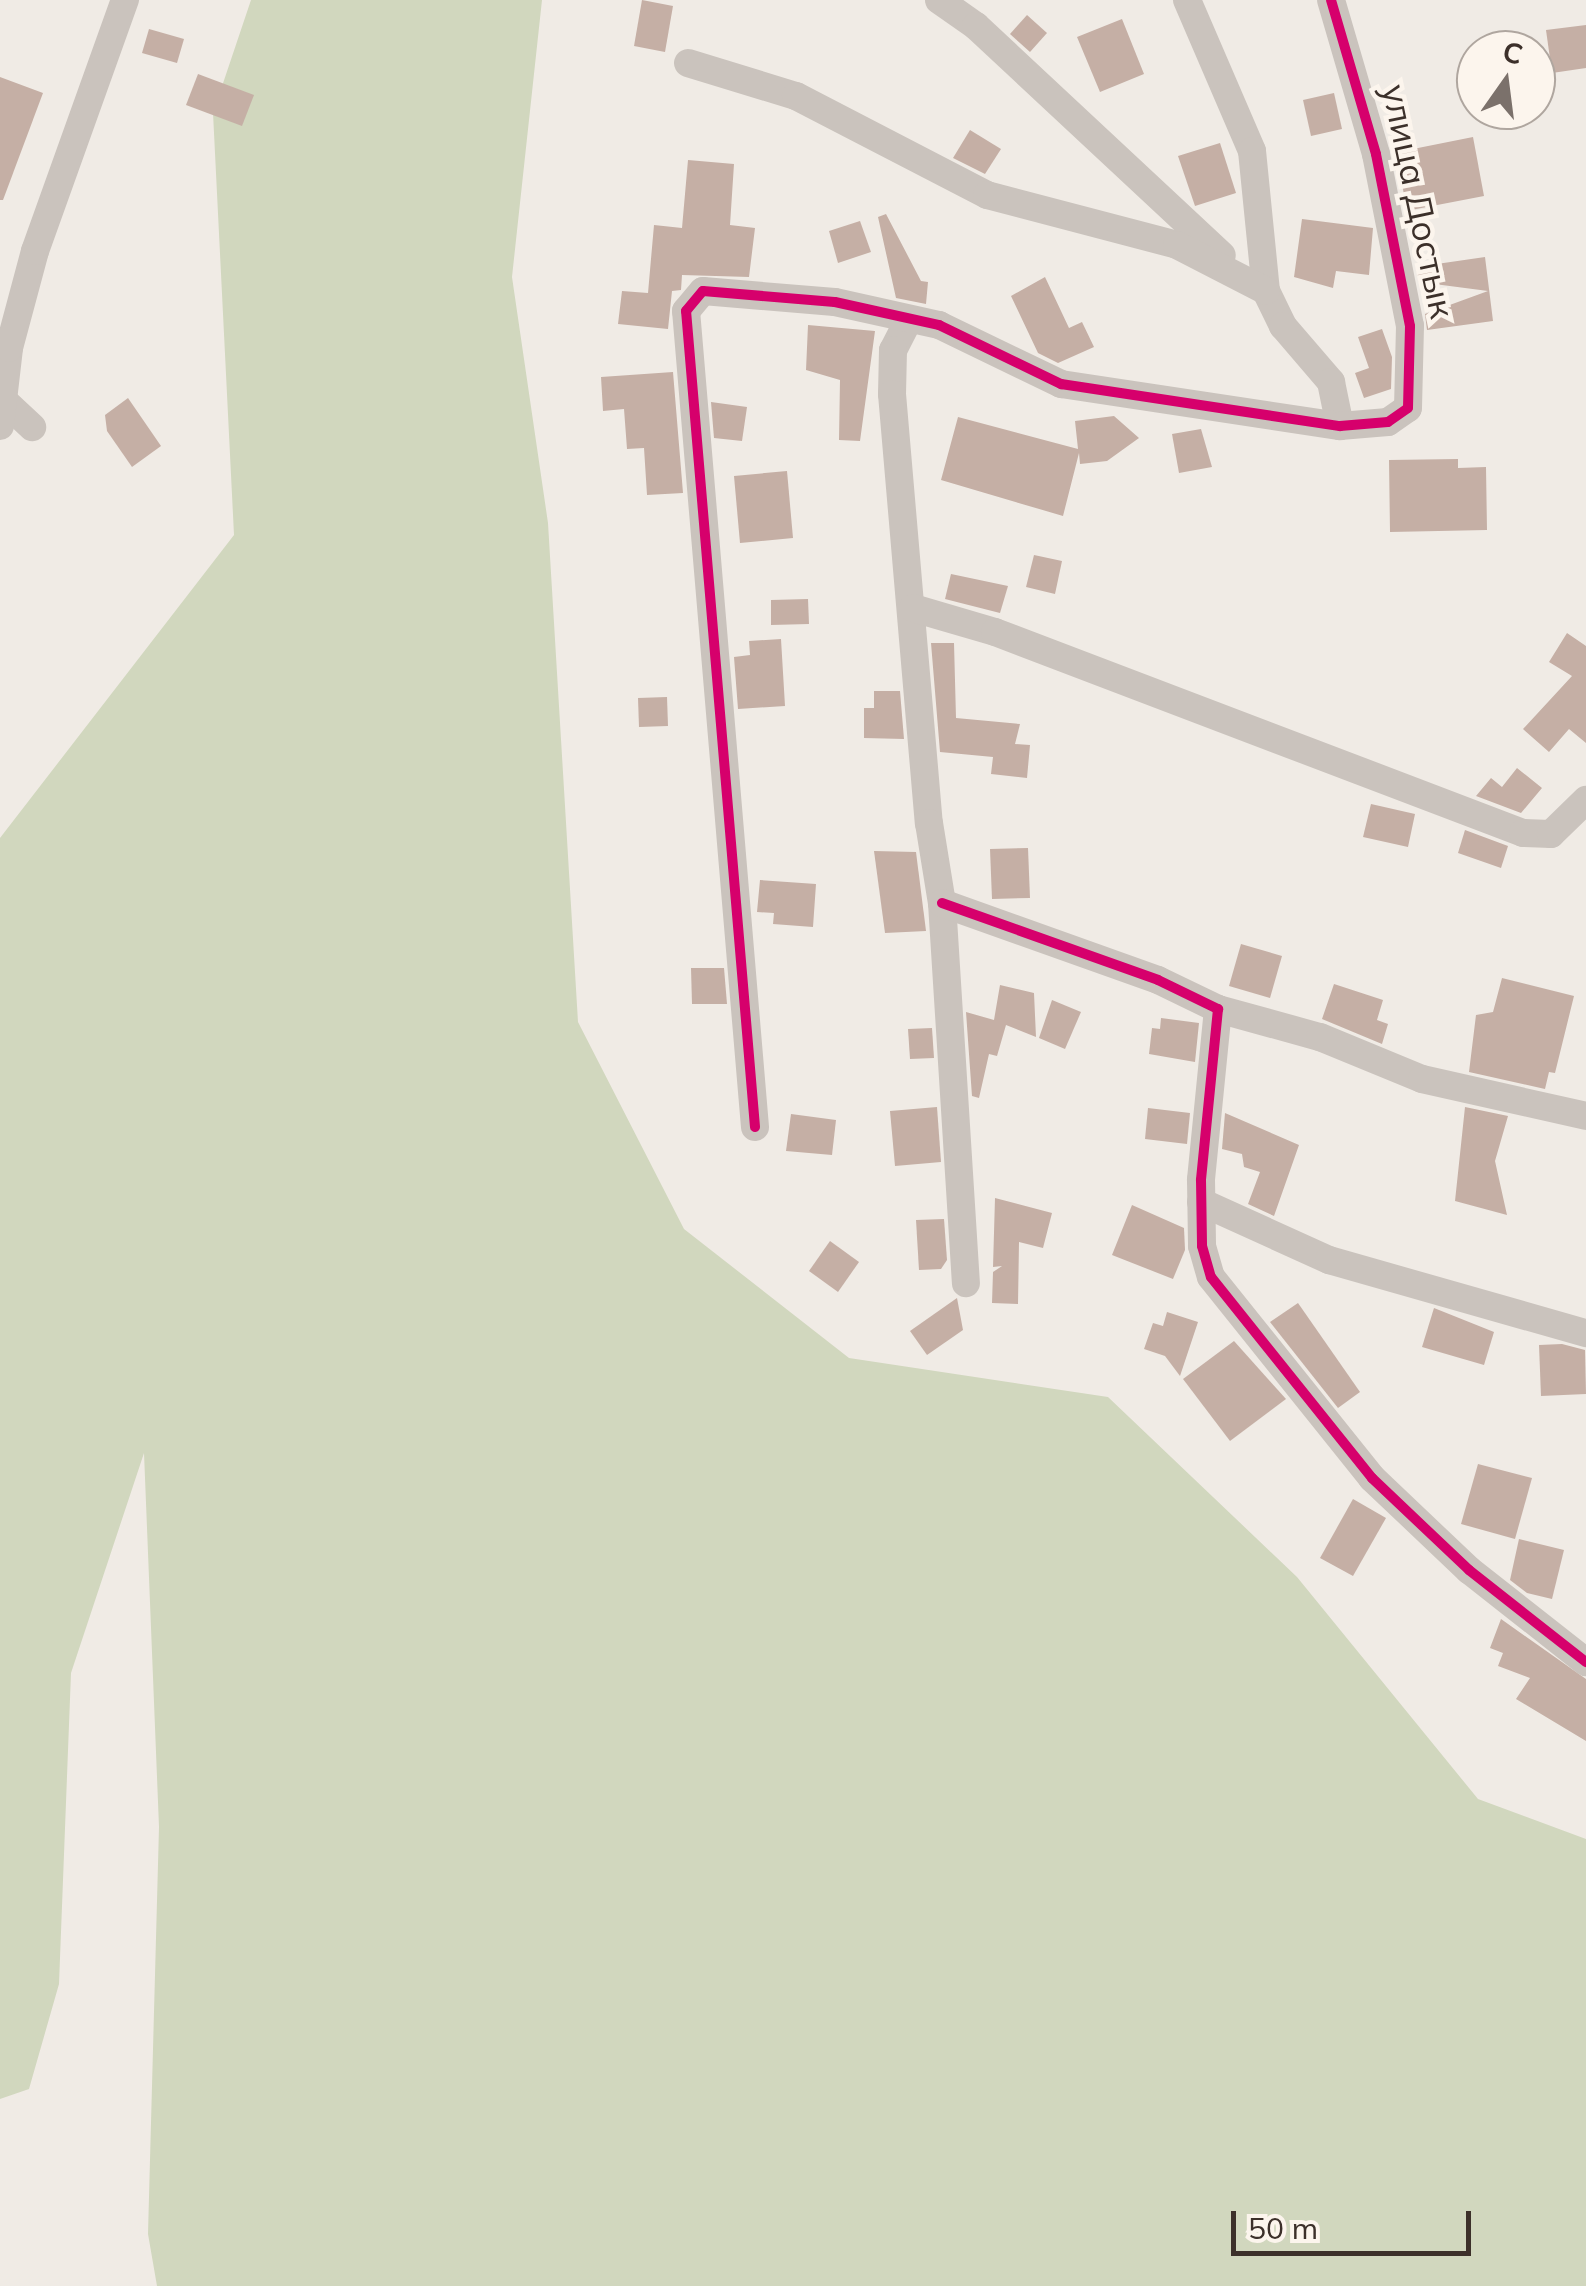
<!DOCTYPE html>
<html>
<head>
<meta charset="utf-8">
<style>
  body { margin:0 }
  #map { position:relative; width:1586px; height:2286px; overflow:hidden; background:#f0ebe5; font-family:Mulish,sans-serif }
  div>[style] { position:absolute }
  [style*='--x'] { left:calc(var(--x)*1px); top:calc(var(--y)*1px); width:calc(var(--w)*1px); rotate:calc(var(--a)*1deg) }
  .green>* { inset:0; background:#d1d7be }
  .building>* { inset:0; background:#c5afa5 }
  .minor>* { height:28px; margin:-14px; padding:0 14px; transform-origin:14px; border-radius:14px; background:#cac3bd }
  .cycleway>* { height:10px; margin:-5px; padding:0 5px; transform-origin:5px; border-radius:5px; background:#d6006c }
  span { translate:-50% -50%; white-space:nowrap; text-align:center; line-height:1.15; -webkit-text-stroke:9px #fcf5ed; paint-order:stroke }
  .street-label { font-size:35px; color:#3c302a }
  .north { position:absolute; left:1456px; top:30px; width:100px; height:100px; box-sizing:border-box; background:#fcf5ed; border:2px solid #afa69f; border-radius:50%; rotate:14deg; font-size:28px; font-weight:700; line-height:40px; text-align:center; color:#3c302a }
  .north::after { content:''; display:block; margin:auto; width:35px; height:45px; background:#7b716b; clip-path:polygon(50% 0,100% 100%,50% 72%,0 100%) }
  .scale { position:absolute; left:1231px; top:2211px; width:240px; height:45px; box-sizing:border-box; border:5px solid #3c302a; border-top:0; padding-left:12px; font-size:30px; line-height:35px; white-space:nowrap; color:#3c302a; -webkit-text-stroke:8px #fcf5ed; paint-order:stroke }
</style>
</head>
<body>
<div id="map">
  <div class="green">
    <div style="clip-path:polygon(251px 0,542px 0,512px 277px,548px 523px,578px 1022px,684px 1229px,849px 1358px,1108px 1397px,1297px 1577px,1478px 1799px,1586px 1839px,1586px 2286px,157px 2286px,148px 2234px,159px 1827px,144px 1453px,71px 1673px,59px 1984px,29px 2089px,0 2099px,0 838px,234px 535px,213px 113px)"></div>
  </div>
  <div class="building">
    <div style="clip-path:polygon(642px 0,673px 6px,665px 52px,634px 46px)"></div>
    <div style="clip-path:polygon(1027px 15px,1047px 33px,1030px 52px,1010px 34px)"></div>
    <div style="clip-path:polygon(1122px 19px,1144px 74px,1100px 92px,1077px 37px)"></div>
    <div style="clip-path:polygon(1586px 25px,1586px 68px,1552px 73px,1546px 30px)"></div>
    <div style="clip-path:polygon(149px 29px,184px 39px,177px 63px,142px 53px)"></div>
    <div style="clip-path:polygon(198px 74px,254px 95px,242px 126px,186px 105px)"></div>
    <div style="clip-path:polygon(0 77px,43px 93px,3px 200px,0 200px)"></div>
    <div style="clip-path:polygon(1334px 93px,1342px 129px,1311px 136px,1303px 100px)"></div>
    <div style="clip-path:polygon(970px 130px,1001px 149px,985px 174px,953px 158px)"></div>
    <div style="clip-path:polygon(1473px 137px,1484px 196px,1406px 211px,1398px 152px)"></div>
    <div style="clip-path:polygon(1220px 143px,1236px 193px,1195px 206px,1178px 156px)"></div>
    <div style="clip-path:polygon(688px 160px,734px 164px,730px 225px,755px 228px,749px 277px,682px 275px,681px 290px,672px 291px,668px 329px,618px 324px,622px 291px,648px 293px,654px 225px,682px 228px)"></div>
    <div style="clip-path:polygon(886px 214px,921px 281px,928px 282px,926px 304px,896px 298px,878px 217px)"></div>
    <div style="clip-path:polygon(1302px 219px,1373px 228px,1369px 275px,1336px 271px,1333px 288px,1294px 277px)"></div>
    <div style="clip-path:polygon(860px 221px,871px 252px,838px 263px,829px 231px)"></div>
    <div style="clip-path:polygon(1485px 257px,1493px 321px,1427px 330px,1425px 314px,1488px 291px,1419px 282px,1416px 267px)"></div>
    <div style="clip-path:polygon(1045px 277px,1069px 328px,1082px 322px,1094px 347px,1058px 363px,1038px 353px,1011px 296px)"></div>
    <div style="clip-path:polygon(808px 325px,875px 331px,860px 441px,839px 440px,840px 380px,806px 370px)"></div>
    <div style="clip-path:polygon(1382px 329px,1392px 357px,1391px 389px,1364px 398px,1355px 373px,1369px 368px,1358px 337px)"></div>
    <div style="clip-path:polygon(673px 372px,683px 493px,647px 495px,644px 448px,627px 449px,624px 409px,603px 411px,601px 377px)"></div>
    <div style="clip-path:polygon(128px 398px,161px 446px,132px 467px,107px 431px,105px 415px)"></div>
    <div style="clip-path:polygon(711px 402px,747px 407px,742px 441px,714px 438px)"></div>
    <div style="clip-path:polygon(1114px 416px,1139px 438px,1107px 461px,1080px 464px,1079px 453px,1063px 516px,941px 480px,958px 417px,1078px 449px,1075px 421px)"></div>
    <div style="clip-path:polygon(1201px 429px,1212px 467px,1179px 473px,1172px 434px)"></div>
    <div style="clip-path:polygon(1458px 459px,1458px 468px,1486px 467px,1487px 530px,1390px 532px,1389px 460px)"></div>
    <div style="clip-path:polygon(787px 471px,793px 538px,740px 543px,734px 476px)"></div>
    <div style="clip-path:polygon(1034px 555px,1062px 561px,1055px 594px,1026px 587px)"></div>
    <div style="clip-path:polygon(951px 574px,1008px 586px,1000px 613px,945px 599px)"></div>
    <div style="clip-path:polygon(808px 599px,809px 624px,771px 625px,771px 600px)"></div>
    <div style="clip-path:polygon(1567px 633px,1586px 646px,1586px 743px,1569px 729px,1549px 752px,1523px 729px,1572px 676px,1549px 662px)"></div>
    <div style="clip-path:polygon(781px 639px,785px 706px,738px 709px,734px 657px,750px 655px,749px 641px)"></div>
    <div style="clip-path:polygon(931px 643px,954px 643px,956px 718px,1020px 724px,1015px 744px,1030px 745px,1027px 778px,991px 774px,993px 757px,940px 752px)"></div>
    <div style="clip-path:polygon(874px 691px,900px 691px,904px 739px,864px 738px,864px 708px,874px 708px)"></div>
    <div style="clip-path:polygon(667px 697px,668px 726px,639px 727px,638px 698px)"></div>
    <div style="clip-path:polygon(1517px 768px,1542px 788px,1521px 813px,1476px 796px,1491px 778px,1502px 787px)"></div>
    <div style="clip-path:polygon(1371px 804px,1415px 814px,1408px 847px,1363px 837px)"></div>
    <div style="clip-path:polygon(1465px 830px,1508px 846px,1501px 868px,1458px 853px)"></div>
    <div style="clip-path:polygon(1028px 848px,1030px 898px,992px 899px,990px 849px)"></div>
    <div style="clip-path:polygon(874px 851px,916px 852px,926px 931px,885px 933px)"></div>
    <div style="clip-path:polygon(760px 880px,816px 884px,813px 927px,773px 924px,774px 913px,757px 912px)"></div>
    <div style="clip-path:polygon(1241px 944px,1282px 956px,1270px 998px,1229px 986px)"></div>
    <div style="clip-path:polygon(691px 968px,724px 968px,727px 1004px,692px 1004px)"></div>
    <div style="clip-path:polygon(1502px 978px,1574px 996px,1555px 1073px,1549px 1072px,1545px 1089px,1469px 1072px,1476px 1015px,1493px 1012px)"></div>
    <div style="clip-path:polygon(1334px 984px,1383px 1000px,1377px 1020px,1388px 1024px,1382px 1044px,1322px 1019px)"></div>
    <div style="clip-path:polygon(1000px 985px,1034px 993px,1036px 1037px,1006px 1025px,997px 1056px,989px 1054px,979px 1098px,972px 1096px,966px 1012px,994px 1020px)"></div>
    <div style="clip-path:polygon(1052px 1000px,1081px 1012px,1065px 1049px,1039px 1038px)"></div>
    <div style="clip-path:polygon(1161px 1018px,1199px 1023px,1195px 1062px,1149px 1054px,1152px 1028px,1160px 1029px)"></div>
    <div style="clip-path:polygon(932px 1028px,934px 1058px,910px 1059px,908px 1029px)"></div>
    <div style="clip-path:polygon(937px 1107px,941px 1162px,895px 1166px,890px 1111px)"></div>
    <div style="clip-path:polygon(1465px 1107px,1508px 1116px,1495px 1161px,1507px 1215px,1455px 1201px)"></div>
    <div style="clip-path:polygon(1148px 1108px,1190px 1113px,1187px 1144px,1145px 1139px)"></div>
    <div style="clip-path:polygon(1225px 1113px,1299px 1145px,1274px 1216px,1248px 1204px,1260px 1172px,1244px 1167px,1242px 1154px,1222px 1149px)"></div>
    <div style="clip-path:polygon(791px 1114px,836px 1120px,832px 1155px,786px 1151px)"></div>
    <div style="clip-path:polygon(995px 1198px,1052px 1213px,1043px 1248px,1019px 1242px,1018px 1304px,992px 1303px,993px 1272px,1002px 1266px,993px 1267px)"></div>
    <div style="clip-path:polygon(1132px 1205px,1184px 1228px,1185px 1250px,1173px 1279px,1112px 1255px)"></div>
    <div style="clip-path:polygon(944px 1219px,947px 1260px,941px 1269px,919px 1270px,916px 1220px)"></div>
    <div style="clip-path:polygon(830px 1241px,859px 1262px,838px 1292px,809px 1271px)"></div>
    <div style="clip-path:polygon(957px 1298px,963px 1330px,927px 1355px,910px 1331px)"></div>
    <div style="clip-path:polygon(1298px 1303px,1360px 1392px,1338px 1408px,1270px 1322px)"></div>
    <div style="clip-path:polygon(1434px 1308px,1494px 1332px,1484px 1365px,1422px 1347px)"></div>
    <div style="clip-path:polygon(1167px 1312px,1198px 1322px,1180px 1376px,1165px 1356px,1144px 1349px,1153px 1323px,1163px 1326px)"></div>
    <div style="clip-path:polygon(1234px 1341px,1286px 1399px,1230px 1441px,1183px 1379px)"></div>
    <div style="clip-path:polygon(1562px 1344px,1585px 1350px,1586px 1394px,1541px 1396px,1539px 1345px)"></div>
    <div style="clip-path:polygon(1478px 1464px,1532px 1478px,1515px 1539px,1461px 1524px)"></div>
    <div style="clip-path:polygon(1353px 1499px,1386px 1518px,1353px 1576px,1320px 1558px)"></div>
    <div style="clip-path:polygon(1519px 1539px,1564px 1550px,1552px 1599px,1527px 1593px,1510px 1580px)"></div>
    <div style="clip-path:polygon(1501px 1619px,1586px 1679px,1586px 1741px,1516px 1699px,1530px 1678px,1498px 1666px,1503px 1653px,1490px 1648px)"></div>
  </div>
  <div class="minor">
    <div style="--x:939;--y:0;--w:45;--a:35.1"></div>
    <div style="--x:976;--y:26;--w:336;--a:43"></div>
    <div style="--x:1187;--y:0;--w:164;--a:66.7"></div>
    <div style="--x:1252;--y:151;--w:141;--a:84.3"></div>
    <div style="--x:1266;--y:291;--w:39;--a:64"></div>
    <div style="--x:1283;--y:326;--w:74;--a:49.4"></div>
    <div style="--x:1331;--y:382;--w:45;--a:78.4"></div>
    <div style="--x:688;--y:63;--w:113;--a:17"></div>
    <div style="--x:796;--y:96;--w:215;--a:27.4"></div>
    <div style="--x:987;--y:195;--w:196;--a:14.7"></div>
    <div style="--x:1177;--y:245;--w:100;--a:27.3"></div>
    <div style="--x:908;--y:321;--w:33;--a:117"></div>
    <div style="--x:893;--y:350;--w:44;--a:91.3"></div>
    <div style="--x:892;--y:394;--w:431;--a:85.1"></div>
    <div style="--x:929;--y:823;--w:81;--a:80.8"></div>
    <div style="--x:942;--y:903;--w:381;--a:86.4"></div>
    <div style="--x:3;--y:400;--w:40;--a:43"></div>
    <div style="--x:0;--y:426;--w:79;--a:-83.4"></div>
    <div style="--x:9;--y:348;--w:100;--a:-75"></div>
    <div style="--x:35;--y:251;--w:267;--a:-70.3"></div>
    <div style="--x:913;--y:608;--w:85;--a:16.3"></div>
    <div style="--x:995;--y:632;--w:565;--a:20.84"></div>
    <div style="--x:1523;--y:833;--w:28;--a:2"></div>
    <div style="--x:1551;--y:834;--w:49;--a:-44.2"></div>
    <div style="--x:942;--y:903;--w:229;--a:19.6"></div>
    <div style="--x:1158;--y:980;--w:67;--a:25.8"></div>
    <div style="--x:1218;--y:1009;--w:172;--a:95.7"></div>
    <div style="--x:1201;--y:1180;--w:66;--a:89.1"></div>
    <div style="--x:1202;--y:1246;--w:32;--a:74"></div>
    <div style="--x:1211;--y:1277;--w:258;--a:51.3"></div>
    <div style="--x:1372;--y:1478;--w:134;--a:43.5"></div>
    <div style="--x:1469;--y:1570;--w:149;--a:38.2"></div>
    <div style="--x:1218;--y:1009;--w:106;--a:15.4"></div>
    <div style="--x:1320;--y:1037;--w:110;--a:22.4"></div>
    <div style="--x:1422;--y:1079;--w:168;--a:12.7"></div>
    <div style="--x:755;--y:1127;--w:819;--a:-94.83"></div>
    <div style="--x:686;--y:311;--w:26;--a:-50"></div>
    <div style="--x:703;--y:291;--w:132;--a:4.8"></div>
    <div style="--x:835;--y:302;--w:107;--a:12.5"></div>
    <div style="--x:939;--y:325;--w:136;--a:25.8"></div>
    <div style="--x:1061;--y:384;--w:282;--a:8.6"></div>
    <div style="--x:1340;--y:426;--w:48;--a:-4.8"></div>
    <div style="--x:1388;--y:422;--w:24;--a:-35"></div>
    <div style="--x:1408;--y:408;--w:82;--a:-88.6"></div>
    <div style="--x:1410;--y:326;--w:175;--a:-101.2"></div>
    <div style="--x:1376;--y:154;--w:160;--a:-106.3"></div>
    <div style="--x:1201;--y:1202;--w:141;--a:24.4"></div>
    <div style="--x:1329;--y:1260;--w:267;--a:15.9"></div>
  </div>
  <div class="cycleway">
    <div style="--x:942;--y:903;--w:229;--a:19.6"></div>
    <div style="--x:1158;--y:980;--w:67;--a:25.8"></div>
    <div style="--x:1218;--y:1009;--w:172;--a:95.7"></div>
    <div style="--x:1201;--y:1180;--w:66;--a:89.1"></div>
    <div style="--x:1202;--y:1246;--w:32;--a:74"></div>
    <div style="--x:1211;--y:1277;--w:258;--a:51.3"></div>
    <div style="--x:1372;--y:1478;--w:134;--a:43.5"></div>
    <div style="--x:1469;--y:1570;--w:149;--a:38.2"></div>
    <div style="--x:755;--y:1127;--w:819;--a:-94.83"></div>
    <div style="--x:686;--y:311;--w:26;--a:-50"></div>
    <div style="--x:703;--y:291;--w:132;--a:4.8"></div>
    <div style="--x:835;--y:302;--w:107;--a:12.5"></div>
    <div style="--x:939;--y:325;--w:136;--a:25.8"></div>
    <div style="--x:1061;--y:384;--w:282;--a:8.6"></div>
    <div style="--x:1340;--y:426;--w:48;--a:-4.8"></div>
    <div style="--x:1388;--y:422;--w:24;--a:-35"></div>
    <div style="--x:1408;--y:408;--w:82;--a:-88.6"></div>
    <div style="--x:1410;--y:326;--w:175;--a:-101.2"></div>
    <div style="--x:1376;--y:154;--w:160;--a:-106.3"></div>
  </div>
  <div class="street-label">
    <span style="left:1419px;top:201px;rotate:78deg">улица Достык</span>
  </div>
  <div class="north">С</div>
  <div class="scale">50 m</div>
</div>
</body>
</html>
